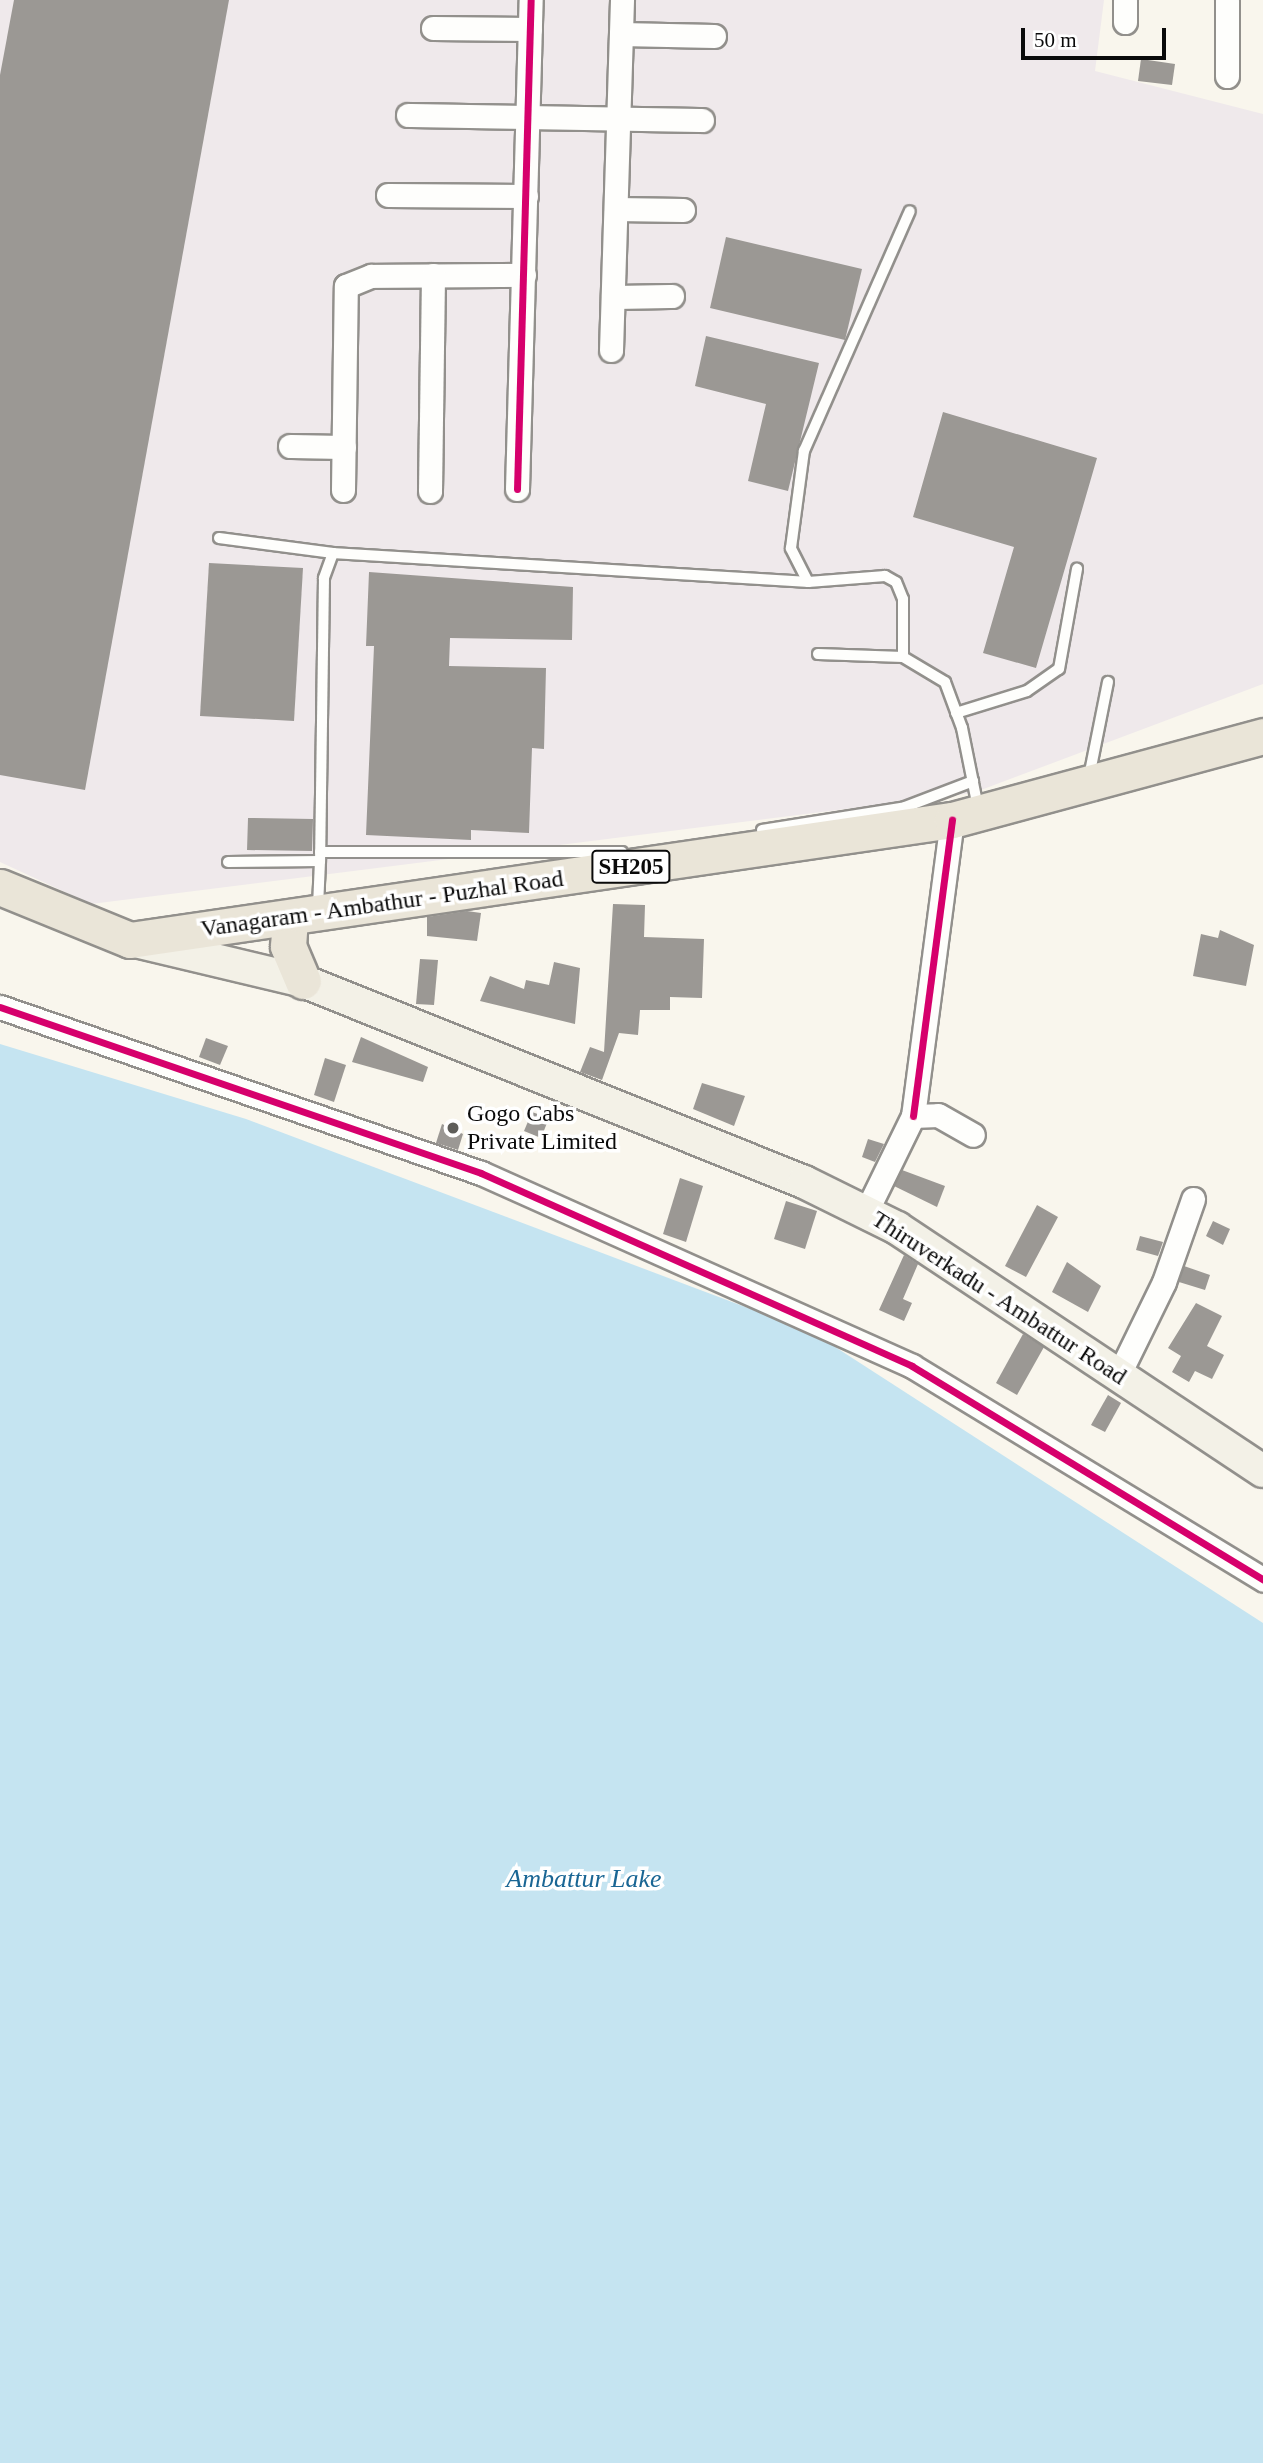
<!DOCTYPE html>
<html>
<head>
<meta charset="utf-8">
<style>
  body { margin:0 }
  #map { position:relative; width:1263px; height:2463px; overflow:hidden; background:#f9f6ed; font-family:Georgia,serif }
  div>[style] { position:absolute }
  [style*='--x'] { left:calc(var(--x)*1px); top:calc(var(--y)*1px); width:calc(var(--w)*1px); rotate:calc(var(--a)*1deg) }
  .industrial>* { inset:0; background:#efe9eb }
  .water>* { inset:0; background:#c5e4f1 }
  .building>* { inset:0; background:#9b9894 }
  .roads { filter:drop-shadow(2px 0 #92908c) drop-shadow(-2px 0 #92908c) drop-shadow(0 2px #92908c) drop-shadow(0 -2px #92908c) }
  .lane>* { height:10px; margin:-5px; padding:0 5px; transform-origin:5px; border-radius:5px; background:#fefefc }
  .street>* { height:23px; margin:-11.5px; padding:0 11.5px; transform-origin:11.5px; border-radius:11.5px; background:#fefefc }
  .secondary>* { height:32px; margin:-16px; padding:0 16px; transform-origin:16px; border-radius:16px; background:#f3f1e7 }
  .primary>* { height:35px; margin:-17.5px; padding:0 17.5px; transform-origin:17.5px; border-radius:17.5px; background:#eae5d8 }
  .cycleway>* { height:7px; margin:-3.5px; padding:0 3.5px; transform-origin:3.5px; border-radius:3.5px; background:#d6006c }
  .dots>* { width:19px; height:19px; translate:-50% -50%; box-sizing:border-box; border:4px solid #fff; border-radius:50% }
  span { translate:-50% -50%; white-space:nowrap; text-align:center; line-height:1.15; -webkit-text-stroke:7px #fff; paint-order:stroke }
  .shield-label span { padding:2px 5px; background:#fff; border:2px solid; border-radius:5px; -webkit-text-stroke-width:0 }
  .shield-label { font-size:23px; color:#0a0a0a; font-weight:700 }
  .street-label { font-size:24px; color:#0a0a0a }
  .poi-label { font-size:24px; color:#0a0a0a }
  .left { translate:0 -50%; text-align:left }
  .water-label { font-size:26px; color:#1a6694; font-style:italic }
  .scale { position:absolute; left:1021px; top:28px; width:145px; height:32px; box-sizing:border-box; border:4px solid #0a0a0a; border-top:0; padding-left:9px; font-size:21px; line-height:24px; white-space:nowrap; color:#0a0a0a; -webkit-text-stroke:5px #fff; paint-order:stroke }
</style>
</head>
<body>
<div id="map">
  <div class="industrial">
    <div style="clip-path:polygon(0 0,1104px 0,1095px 71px,1263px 114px,1263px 684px,973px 793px,91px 904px,0 862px)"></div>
  </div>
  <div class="water">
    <div style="clip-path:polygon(0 1044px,246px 1119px,812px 1332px,1263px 1623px,1263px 2463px,0 2463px)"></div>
  </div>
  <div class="building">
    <div style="clip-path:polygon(14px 0,229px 0,85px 790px,0 775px,0 75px)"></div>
    <div style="clip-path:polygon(1141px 59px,1175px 64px,1172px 85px,1138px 81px)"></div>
    <div style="clip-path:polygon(726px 237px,862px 269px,845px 340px,710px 308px)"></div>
    <div style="clip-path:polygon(706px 336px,819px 363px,788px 491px,748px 481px,766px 404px,695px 386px)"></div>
    <div style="clip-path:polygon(943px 412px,1097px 458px,1036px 668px,983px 653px,1014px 547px,913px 517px)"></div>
    <div style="clip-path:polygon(209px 563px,303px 568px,294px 721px,200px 716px)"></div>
    <div style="clip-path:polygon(369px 572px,573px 587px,572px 640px,450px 638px,449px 666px,546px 668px,544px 749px,532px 748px,529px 833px,471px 830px,471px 840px,366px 835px,374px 646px,366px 646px)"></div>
    <div style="clip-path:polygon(248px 818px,313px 819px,312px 851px,247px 850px)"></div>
    <div style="clip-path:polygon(613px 904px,645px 905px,644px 937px,704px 939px,702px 998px,670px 997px,670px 1010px,640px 1010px,638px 1035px,619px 1033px,602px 1080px,580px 1072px,590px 1047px,604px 1052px)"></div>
    <div style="clip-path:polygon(467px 911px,481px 913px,477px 941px,427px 936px,427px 917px)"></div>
    <div style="clip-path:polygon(1220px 930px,1254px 945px,1246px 986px,1193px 976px,1201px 934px,1218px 938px)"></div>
    <div style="clip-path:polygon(420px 959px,438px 960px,434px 1005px,416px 1004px)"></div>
    <div style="clip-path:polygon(554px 962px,580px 968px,575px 1024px,480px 1001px,490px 976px,524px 989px,526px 980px,549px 985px)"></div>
    <div style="clip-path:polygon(361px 1037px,428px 1067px,423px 1082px,352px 1062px)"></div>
    <div style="clip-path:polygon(206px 1038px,228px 1046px,220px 1065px,199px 1057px)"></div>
    <div style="clip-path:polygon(325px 1058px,346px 1065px,334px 1102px,314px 1095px)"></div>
    <div style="clip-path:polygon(702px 1083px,745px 1096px,734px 1126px,693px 1109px)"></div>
    <div style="clip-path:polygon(532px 1112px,549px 1118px,541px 1138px,524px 1131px)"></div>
    <div style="clip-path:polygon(442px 1124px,463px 1134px,458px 1150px,436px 1143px)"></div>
    <div style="clip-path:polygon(868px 1139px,884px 1144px,875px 1162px,862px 1157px)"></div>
    <div style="clip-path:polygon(902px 1170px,945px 1186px,937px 1207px,894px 1186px)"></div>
    <div style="clip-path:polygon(680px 1178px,703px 1186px,686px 1242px,663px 1234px)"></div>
    <div style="clip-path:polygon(786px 1201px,817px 1211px,805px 1249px,774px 1239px)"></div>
    <div style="clip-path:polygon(1037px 1205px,1058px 1217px,1026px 1277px,1005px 1266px)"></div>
    <div style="clip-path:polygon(1213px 1221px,1230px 1229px,1223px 1245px,1206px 1236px)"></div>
    <div style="clip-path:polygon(1140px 1236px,1163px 1242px,1158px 1256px,1136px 1250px)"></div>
    <div style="clip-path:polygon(904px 1255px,918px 1264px,903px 1299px,912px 1303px,904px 1321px,879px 1310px)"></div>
    <div style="clip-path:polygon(1067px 1262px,1101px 1286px,1088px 1312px,1052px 1292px)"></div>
    <div style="clip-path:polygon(1184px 1266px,1210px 1275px,1205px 1290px,1179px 1282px)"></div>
    <div style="clip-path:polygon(1196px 1303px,1222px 1316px,1207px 1346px,1224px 1355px,1212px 1379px,1195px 1371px,1189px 1382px,1172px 1372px,1181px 1356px,1168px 1348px)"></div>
    <div style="clip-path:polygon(1023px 1334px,1044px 1347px,1017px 1395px,996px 1383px)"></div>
    <div style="clip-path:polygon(1108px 1395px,1121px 1403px,1105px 1432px,1091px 1425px)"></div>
  </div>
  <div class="roads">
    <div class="lane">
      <div style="--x:219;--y:538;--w:115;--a:7.5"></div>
      <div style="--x:333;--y:553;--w:27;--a:110"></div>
      <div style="--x:324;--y:578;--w:283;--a:90.8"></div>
      <div style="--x:320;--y:861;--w:92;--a:179.4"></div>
      <div style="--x:333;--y:553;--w:476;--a:3.5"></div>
      <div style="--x:818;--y:654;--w:85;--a:2"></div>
      <div style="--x:903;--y:657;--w:49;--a:30.8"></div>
      <div style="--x:945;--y:682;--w:49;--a:69.7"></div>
      <div style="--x:962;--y:728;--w:81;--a:78.6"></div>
      <div style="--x:903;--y:657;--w:58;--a:-90"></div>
      <div style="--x:903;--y:599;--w:18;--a:-112"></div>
      <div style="--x:896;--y:582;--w:13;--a:-151"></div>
      <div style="--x:885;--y:576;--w:77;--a:175.5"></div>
      <div style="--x:808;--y:582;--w:38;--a:-117"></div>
      <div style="--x:791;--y:548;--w:98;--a:-82.4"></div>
      <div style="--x:804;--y:451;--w:262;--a:-66.2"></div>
      <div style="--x:956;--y:713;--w:74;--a:-17.2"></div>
      <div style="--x:1027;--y:691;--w:39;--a:-35"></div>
      <div style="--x:1059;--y:669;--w:102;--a:-79.8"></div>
      <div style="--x:1089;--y:777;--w:97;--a:-78.7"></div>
      <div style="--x:762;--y:830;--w:145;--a:-9.1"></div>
      <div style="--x:905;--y:807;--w:73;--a:-20.9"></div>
      <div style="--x:320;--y:852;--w:302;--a:0"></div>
      <div style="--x:318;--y:907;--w:46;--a:-87.5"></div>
    </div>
    <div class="street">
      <div style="--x:1125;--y:0;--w:22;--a:90"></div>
      <div style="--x:433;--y:28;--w:97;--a:0.6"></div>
      <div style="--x:621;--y:34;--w:93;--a:1.2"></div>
      <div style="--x:1227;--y:76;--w:76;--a:-90"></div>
      <div style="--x:408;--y:115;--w:294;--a:1"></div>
      <div style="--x:388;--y:195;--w:138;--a:0.4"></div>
      <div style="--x:616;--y:209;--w:67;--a:0.9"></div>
      <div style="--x:613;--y:297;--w:59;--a:-1"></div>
      <div style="--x:611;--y:350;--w:350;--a:-88.2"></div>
      <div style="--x:290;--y:446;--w:54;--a:1.1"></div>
      <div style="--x:517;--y:489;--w:489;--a:-88.4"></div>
      <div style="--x:343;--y:490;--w:204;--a:-89.2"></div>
      <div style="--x:346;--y:286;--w:27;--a:-22"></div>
      <div style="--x:371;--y:276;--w:153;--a:-0.4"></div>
      <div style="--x:430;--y:491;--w:216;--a:-89.2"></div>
      <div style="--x:0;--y:1007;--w:509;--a:19.04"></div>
      <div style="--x:481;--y:1173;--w:472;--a:24.1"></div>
      <div style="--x:912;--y:1366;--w:411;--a:31.3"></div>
      <div style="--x:913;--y:1116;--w:299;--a:-82.5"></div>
      <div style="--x:866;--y:1212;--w:107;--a:-63.9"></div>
      <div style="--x:913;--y:1116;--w:25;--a:-2"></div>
      <div style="--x:938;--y:1115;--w:40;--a:29.7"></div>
      <div style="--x:1119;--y:1374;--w:102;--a:-63.9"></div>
      <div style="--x:1164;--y:1282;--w:88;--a:-70.7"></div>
    </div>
    <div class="secondary">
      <div style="--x:135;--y:941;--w:173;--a:13.4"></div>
      <div style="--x:303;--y:981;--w:540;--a:21.86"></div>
      <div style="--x:804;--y:1182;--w:104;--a:26.3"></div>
      <div style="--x:897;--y:1228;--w:439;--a:33.6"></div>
    </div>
    <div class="primary">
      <div style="--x:0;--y:887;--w:140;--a:22.2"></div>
      <div style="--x:130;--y:940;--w:831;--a:-8.31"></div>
      <div style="--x:952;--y:820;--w:322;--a:-15.1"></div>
      <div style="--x:290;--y:918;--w:28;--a:94"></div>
      <div style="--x:288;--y:946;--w:38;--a:67"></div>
    </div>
  </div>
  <div class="cycleway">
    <div style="--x:517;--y:489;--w:489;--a:-88.4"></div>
    <div style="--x:0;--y:1007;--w:509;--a:19.04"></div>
    <div style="--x:481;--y:1173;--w:472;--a:24.1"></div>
    <div style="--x:912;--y:1366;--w:411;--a:31.3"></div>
    <div style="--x:913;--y:1116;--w:299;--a:-82.5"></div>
  </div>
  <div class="dots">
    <div style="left:453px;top:1128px;background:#5e5d59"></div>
  </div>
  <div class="shield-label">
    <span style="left:631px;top:867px">SH205</span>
  </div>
  <div class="street-label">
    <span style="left:382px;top:904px;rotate:-8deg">Vanagaram - Ambathur - Puzhal Road</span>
    <span style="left:999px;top:1298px;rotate:33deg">Thiruverkadu - Ambattur Road</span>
  </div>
  <div class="poi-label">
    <span class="left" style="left:467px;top:1128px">Gogo Cabs<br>Private Limited</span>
  </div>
  <div class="water-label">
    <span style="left:584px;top:1879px">Ambattur Lake</span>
  </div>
  <div class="scale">50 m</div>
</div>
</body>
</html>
